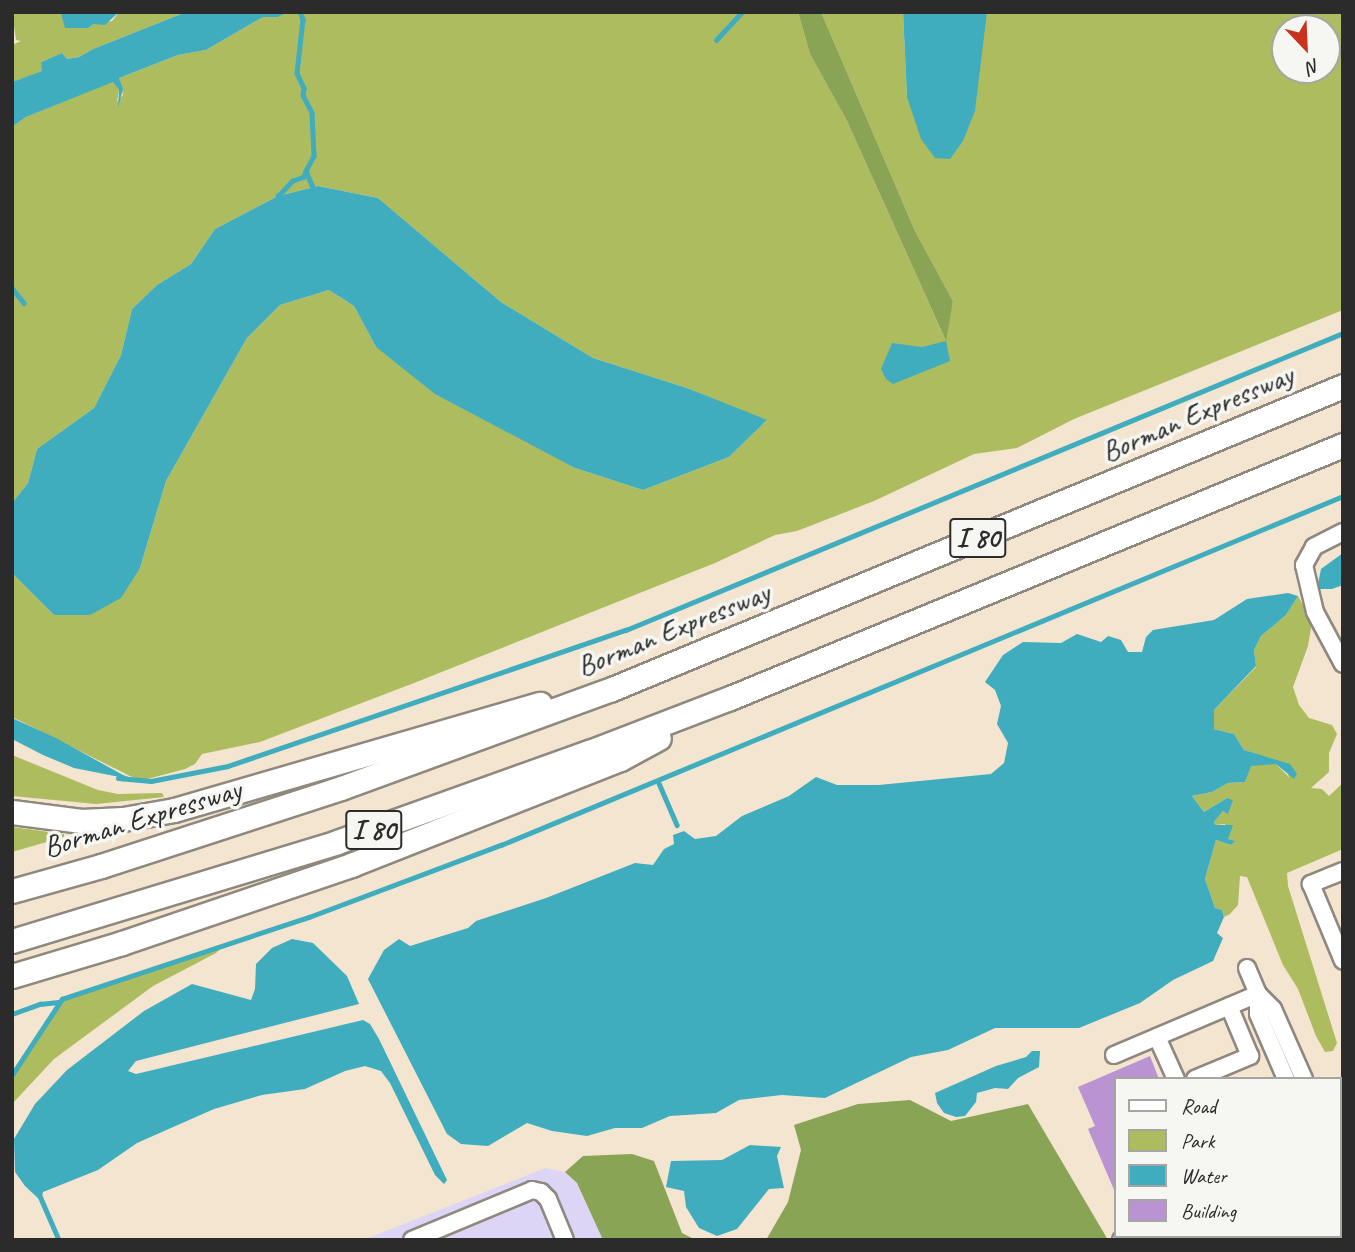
<!DOCTYPE html>
<html>
<head>
<meta charset="utf-8">
<style>
  body { margin:0 }
  #map { position:relative; width:1355px; height:1252px; overflow:hidden; background:#f3e5d0; font-family:Caveat,sans-serif }
  div>[style] { position:absolute }
  [style*='--x'] { left:calc(var(--x)*1px); top:calc(var(--y)*1px); width:calc(var(--w)*1px); rotate:calc(var(--a)*1deg) }
  .built>* { inset:0; background:#ddd5f6 }
  .green>* { inset:0; background:#adbc5f }
  .forest>* { inset:0; background:#8aa456 }
  .water>* { inset:0; background:#40adbe }
  .stream>* { height:4.5px; margin:-2.25px; padding:0 2.25px; transform-origin:2.25px; border-radius:2.25px; background:#40adbe }
  .building>* { inset:0; background:#b993d2 }
  .roads { filter:drop-shadow(2px 0 #8f887e) drop-shadow(-2px 0 #8f887e) drop-shadow(0 2px #8f887e) drop-shadow(0 -2px #8f887e) }
  .minor>* { height:16px; margin:-8px; padding:0 8px; transform-origin:8px; border-radius:8px; background:#fff }
  .highway>* { height:23px; margin:-11.5px; padding:0 11.5px; transform-origin:11.5px; border-radius:11.5px; background:#fff }
  span { translate:-50% -50%; white-space:nowrap; text-align:center; line-height:1.15; -webkit-text-stroke:7px #f6f6f2; paint-order:stroke }
  .shield-label span { padding:2px 5px; background:#f6f6f2; border:2px solid; border-radius:5px; -webkit-text-stroke-width:0 }
  .shield-label { font-size:28px; color:#2b2b2b; font-weight:700 }
  .street-label { font-size:30px; color:#2b2b2b }
  .frame { position:absolute; inset:0; border:14px solid #2b2b2b; pointer-events:none }
  .legend { position:absolute; left:1114px; top:1077px; width:228px; height:161px; box-sizing:border-box; background:#f6f6f2; border:2px solid #a5a5a2; margin:0; padding:9px 12px; list-style:none; font-size:21px; color:#2b2b2b }
  .legend li { display:flex; align-items:center; gap:14px; height:35px }
  .legend b { width:35px; border:2px solid #a5a5a2 }
  .north { position:absolute; left:1271px; top:14px; width:70px; height:70px; box-sizing:border-box; background:#f6f6f2; border:2px solid #a5a5a2; border-radius:50%; rotate:157deg; font-size:19px; font-weight:700; line-height:28px; text-align:center; color:#2b2b2b }
  .north::after { content:''; display:block; margin:auto; width:24px; height:32px; background:#c8321e; clip-path:polygon(50% 0,100% 100%,50% 72%,0 100%) }
</style>
</head>
<body>
<div id="map">
  <div class="built">
    <div style="clip-path:polygon(546px 1168px,565px 1172px,577px 1183px,608px 1240px,363px 1240px)"></div>
  </div>
  <div class="green">
    <div style="clip-path:polygon(12px 12px,66px 12px,61px 14px,66px 28px,88px 28px,94px 24px,112px 21px,119px 12px,186px 12px,93px 49px,79px 57px,67px 59px,62px 53px,41px 62px,43px 71px,12px 82px,12px 45px,21px 41px,16px 40px)"></div>
    <div style="clip-path:polygon(evenodd,289px 12px,798px 12px,810px 54px,847px 121px,945px 339px,953px 301px,915px 231px,821px 12px,903px 12px,907px 97px,980px 50px,987px 12px,1343px 12px,1343px 310px,1074px 419px,1017px 448px,974px 454px,874px 501px,797px 531px,775px 535px,715px 563px,414px 683px,260px 742px,202px 754px,195px 764px,185px 769px,140px 781px,12px 717px,12px 573px,54px 615px,90px 615px,140px 568px,166px 481px,247px 338px,280px 305px,329px 290px,354px 306px,376px 347px,575px 468px,643px 490px,729px 457px,766px 421px,687px 388px,593px 358px,501px 302px,378px 198px,318px 186px,278px 196px,215px 229px,191px 264px,157px 285px,132px 309px,121px 355px,94px 408px,37px 449px,28px 483px,12px 503px,12px 127px,26px 117px,113px 81px,119px 90px,117px 102px,123px 95px,119px 78px,178px 55px,206px 50px,263px 17px,278px 17px,289px 12px,1285px 28px,1327px 28px,1327px 70px,1285px 70px,1285px 28px)"></div>
    <div style="clip-path:polygon(1298px 596px,1309px 616px,1311px 628px,1308px 646px,1293px 687px,1299px 705px,1309px 718px,1332px 725px,1337px 734px,1329px 753px,1329px 772px,1311px 788px,1322px 789px,1329px 796px,1343px 783px,1343px 849px,1287px 873px,1288px 886px,1337px 1043px,1333px 1051px,1325px 1052px,1316px 1036px,1298px 989px,1283px 965px,1247px 877px,1240px 876px,1238px 905px,1230px 914px,1224px 917px,1222px 910px,1215px 908px,1205px 879px,1216px 840px,1231px 845px,1234px 841px,1227px 839px,1225px 824px,1215px 825px,1214px 822px,1223px 811px,1227px 798px,1204px 812px,1192px 796px,1212px 792px,1228px 783px,1245px 782px,1250px 766px,1266px 763px,1276px 764px,1289px 777px,1284px 764px,1244px 750px,1234px 734px,1214px 729px,1214px 710px,1256px 667px,1254px 650px,1261px 636px,1286px 615px)"></div>
    <div style="clip-path:polygon(12px 755px,98px 790px,118px 794px,162px 793px,164px 797px,96px 804px,12px 796px)"></div>
    <div style="clip-path:polygon(12px 827px,64px 834px,64px 837px,12px 852px)"></div>
    <div style="clip-path:polygon(223px 946px,216px 953px,153px 986px,54px 1059px,12px 1104px,12px 1075px,47px 1026px,58px 1002px)"></div>
  </div>
  <div class="forest">
    <div style="clip-path:polygon(798px 12px,821px 12px,915px 231px,953px 301px,946px 341px,847px 121px,810px 54px)"></div>
    <div style="clip-path:polygon(910px 1100px,951px 1121px,1028px 1104px,1108px 1240px,766px 1240px,788px 1202px,801px 1150px,794px 1125px,858px 1104px)"></div>
    <div style="clip-path:polygon(632px 1154px,654px 1161px,682px 1233px,696px 1240px,603px 1240px,577px 1183px,565px 1172px,583px 1156px)"></div>
  </div>
  <div class="water">
    <div style="clip-path:polygon(66px 12px,119px 12px,105px 25px,94px 24px,88px 28px,65px 28px,61px 14px)"></div>
    <div style="clip-path:polygon(186px 12px,289px 12px,278px 17px,263px 17px,206px 50px,178px 55px,119px 78px,123px 89px,118px 108px,119px 90px,113px 82px,26px 117px,12px 127px,12px 82px,42px 71px,41px 62px,62px 53px,67px 59px,79px 57px,93px 49px)"></div>
    <div style="clip-path:polygon(903px 12px,987px 12px,975px 111px,963px 141px,950px 159px,935px 158px,921px 139px,907px 97px)"></div>
    <div style="clip-path:polygon(318px 186px,378px 198px,501px 302px,593px 358px,687px 388px,767px 420px,729px 457px,643px 490px,575px 468px,435px 394px,376px 347px,354px 306px,329px 290px,280px 305px,247px 338px,166px 481px,140px 568px,121px 598px,90px 615px,54px 615px,12px 573px,12px 503px,28px 483px,37px 449px,94px 408px,121px 355px,132px 309px,157px 285px,191px 264px,215px 229px,278px 196px)"></div>
    <div style="clip-path:polygon(946px 341px,950px 361px,893px 384px,886px 379px,881px 369px,892px 343px,922px 347px)"></div>
    <div style="clip-path:polygon(1343px 553px,1343px 585px,1332px 589px,1317px 589px,1321px 569px)"></div>
    <div style="clip-path:polygon(1288px 593px,1298px 596px,1286px 615px,1261px 636px,1254px 650px,1256px 666px,1214px 710px,1214px 729px,1234px 734px,1244px 750px,1290px 764px,1297px 774px,1294px 779px,1276px 764px,1251px 766px,1245px 782px,1228px 783px,1212px 792px,1192px 796px,1204px 812px,1227px 798px,1233px 800px,1228px 814px,1223px 811px,1214px 822px,1215px 825px,1233px 825px,1228px 839px,1235px 841px,1231px 845px,1216px 840px,1205px 879px,1215px 908px,1222px 910px,1224px 917px,1217px 933px,1223px 938px,1213px 961px,1173px 980px,1140px 1003px,1079px 1028px,995px 1028px,948px 1050px,911px 1057px,825px 1098px,782px 1095px,739px 1100px,716px 1113px,670px 1116px,642px 1128px,615px 1128px,587px 1136px,552px 1131px,527px 1123px,488px 1146px,461px 1144px,447px 1134px,368px 979px,384px 950px,399px 939px,410px 946px,468px 928px,476px 921px,546px 898px,635px 863px,653px 865px,664px 849px,674px 844px,673px 835px,684px 831px,695px 839px,716px 836px,742px 816px,789px 796px,816px 777px,837px 785px,879px 785px,991px 774px,1004px 763px,1008px 743px,997px 724px,1001px 706px,995px 690px,985px 682px,1003px 655px,1023px 642px,1061px 643px,1077px 634px,1101px 642px,1108px 636px,1121px 640px,1128px 652px,1142px 652px,1146px 637px,1153px 630px,1214px 620px,1247px 599px)"></div>
    <div style="clip-path:polygon(12px 718px,56px 738px,123px 775px,140px 781px,74px 768px,43px 755px,12px 739px)"></div>
    <div style="clip-path:polygon(292px 939px,313px 943px,347px 976px,359px 1004px,136px 1061px,128px 1071px,136px 1074px,363px 1020px,370px 1024px,379px 1039px,447px 1180px,444px 1184px,435px 1175px,390px 1083px,381px 1071px,365px 1066px,345px 1071px,305px 1089px,262px 1095px,214px 1109px,137px 1143px,98px 1170px,43px 1192px,41px 1201px,25px 1186px,15px 1172px,14px 1139px,35px 1104px,67px 1070px,144px 1011px,192px 984px,251px 1000px,255px 989px,256px 964px,272px 948px)"></div>
    <div style="clip-path:polygon(1032px 1051px,1040px 1051px,1039px 1067px,1018px 1078px,1008px 1089px,995px 1088px,977px 1093px,976px 1102px,965px 1116px,956px 1117px,944px 1113px,937px 1103px,935px 1093px,996px 1066px,1026px 1057px)"></div>
    <div style="clip-path:polygon(750px 1145px,781px 1147px,777px 1156px,784px 1188px,769px 1189px,737px 1229px,717px 1236px,699px 1228px,686px 1207px,684px 1191px,666px 1187px,671px 1161px,722px 1160px)"></div>
  </div>
  <div class="stream">
    <div style="--x:300;--y:12;--w:8;--a:67"></div>
    <div style="--x:303;--y:19;--w:54;--a:96.3"></div>
    <div style="--x:297;--y:73;--w:17;--a:65"></div>
    <div style="--x:304;--y:88;--w:7;--a:98"></div>
    <div style="--x:303;--y:95;--w:20;--a:63"></div>
    <div style="--x:312;--y:113;--w:43;--a:87.3"></div>
    <div style="--x:314;--y:156;--w:17;--a:118"></div>
    <div style="--x:306;--y:171;--w:23;--a:67"></div>
    <div style="--x:716;--y:40;--w:38;--a:-47"></div>
    <div style="--x:280;--y:199;--w:4;--a:-124"></div>
    <div style="--x:278;--y:196;--w:21;--a:-47"></div>
    <div style="--x:292;--y:181;--w:12;--a:-20"></div>
    <div style="--x:303;--y:177;--w:7;--a:-63"></div>
    <div style="--x:12;--y:288;--w:19;--a:51"></div>
    <div style="--x:118;--y:778;--w:33;--a:5"></div>
    <div style="--x:151;--y:781;--w:78;--a:-11"></div>
    <div style="--x:228;--y:766;--w:421;--a:-18.9"></div>
    <div style="--x:626;--y:630;--w:776;--a:-22.5"></div>
    <div style="--x:658;--y:781;--w:48;--a:66.6"></div>
    <div style="--x:12;--y:1014;--w:30;--a:-20"></div>
    <div style="--x:40;--y:1004;--w:18;--a:-6"></div>
    <div style="--x:12;--y:1075;--w:91;--a:-56.7"></div>
    <div style="--x:62;--y:999;--w:260;--a:-18.4"></div>
    <div style="--x:309;--y:917;--w:205;--a:-20.6"></div>
    <div style="--x:501;--y:845;--w:911;--a:-22.51"></div>
    <div style="--x:40;--y:1196;--w:48;--a:66.6"></div>
  </div>
  <div class="building">
    <div style="clip-path:polygon(1150px 1056px,1159px 1079px,1115px 1079px,1115px 1192px,1088px 1129px,1095px 1126px,1078px 1087px)"></div>
  </div>
  <div class="roads">
    <div class="minor">
      <div style="--x:1343;--y:532;--w:33;--a:153"></div>
      <div style="--x:1314;--y:547;--w:21;--a:119"></div>
      <div style="--x:1304;--y:565;--w:48;--a:76.8"></div>
      <div style="--x:1315;--y:612;--w:59;--a:61.7"></div>
      <div style="--x:1343;--y:871;--w:35;--a:158"></div>
      <div style="--x:1311;--y:884;--w:83;--a:67.4"></div>
      <div style="--x:1247;--y:968;--w:28;--a:67"></div>
      <div style="--x:1258;--y:994;--w:21;--a:45"></div>
      <div style="--x:1273;--y:1009;--w:77;--a:66.1"></div>
      <div style="--x:1258;--y:994;--w:20;--a:90"></div>
      <div style="--x:1258;--y:1014;--w:71;--a:66.7"></div>
      <div style="--x:1157;--y:1037;--w:46;--a:65.7"></div>
      <div style="--x:1114;--y:1055;--w:156;--a:-23"></div>
      <div style="--x:1195;--y:1079;--w:60;--a:-22.7"></div>
      <div style="--x:1250;--y:1056;--w:54;--a:-112.8"></div>
      <div style="--x:1339;--y:1139;--w:4;--a:-27"></div>
      <div style="--x:1339;--y:1159;--w:9;--a:63"></div>
      <div style="--x:1339;--y:1200;--w:9;--a:63"></div>
      <div style="--x:1272;--y:1236;--w:4;--a:76"></div>
      <div style="--x:1319;--y:1236;--w:4;--a:76"></div>
      <div style="--x:412;--y:1240;--w:130;--a:-22.6"></div>
      <div style="--x:532;--y:1190;--w:9;--a:13"></div>
      <div style="--x:541;--y:1192;--w:10;--a:45"></div>
      <div style="--x:548;--y:1199;--w:44;--a:67.5"></div>
      <div style="--x:1121;--y:1240;--w:9;--a:-27"></div>
      <div style="--x:1234;--y:1240;--w:9;--a:-27"></div>
    </div>
    <div class="highway">
      <div style="--x:12;--y:812;--w:70;--a:7.4"></div>
      <div style="--x:81;--y:821;--w:42;--a:-2.7"></div>
      <div style="--x:123;--y:819;--w:52;--a:-10"></div>
      <div style="--x:174;--y:810;--w:381;--a:-16.2"></div>
      <div style="--x:12;--y:891;--w:92;--a:-15.7"></div>
      <div style="--x:101;--y:866;--w:252;--a:-18"></div>
      <div style="--x:341;--y:788;--w:289;--a:-20.1"></div>
      <div style="--x:612;--y:689;--w:791;--a:-22.51"></div>
      <div style="--x:12;--y:941;--w:340;--a:-16.9"></div>
      <div style="--x:337;--y:842;--w:268;--a:-19.7"></div>
      <div style="--x:589;--y:752;--w:151;--a:-21"></div>
      <div style="--x:730;--y:698;--w:663;--a:-22.43"></div>
      <div style="--x:12;--y:976;--w:115;--a:-16.7"></div>
      <div style="--x:122;--y:943;--w:242;--a:-18.8"></div>
      <div style="--x:351;--y:865;--w:289;--a:-21.5"></div>
      <div style="--x:620;--y:759;--w:44;--a:-28.3"></div>
    </div>
  </div>
  <div class="shield-label">
    <span style="left:978px;top:538px">I 80</span>
    <span style="left:374px;top:830px">I 80</span>
  </div>
  <div class="street-label">
    <span style="left:1197px;top:413px;rotate:-23deg">Borman Expressway</span>
    <span style="left:673px;top:629px;rotate:-22deg">Borman Expressway</span>
    <span style="left:142px;top:818px;rotate:-17deg">Borman Expressway</span>
  </div>
  <div class="frame"></div>
  <ul class="legend">
  <li><b style="height:9px;background:#fff"></b>Road</li>
  <li><b style="height:19px;background:#adbc5f"></b>Park</li>
  <li><b style="height:19px;background:#40adbe"></b>Water</li>
  <li><b style="height:19px;background:#b993d2"></b>Building</li>
  </ul>
  <div class="north">N</div>
</div>
</body>
</html>
